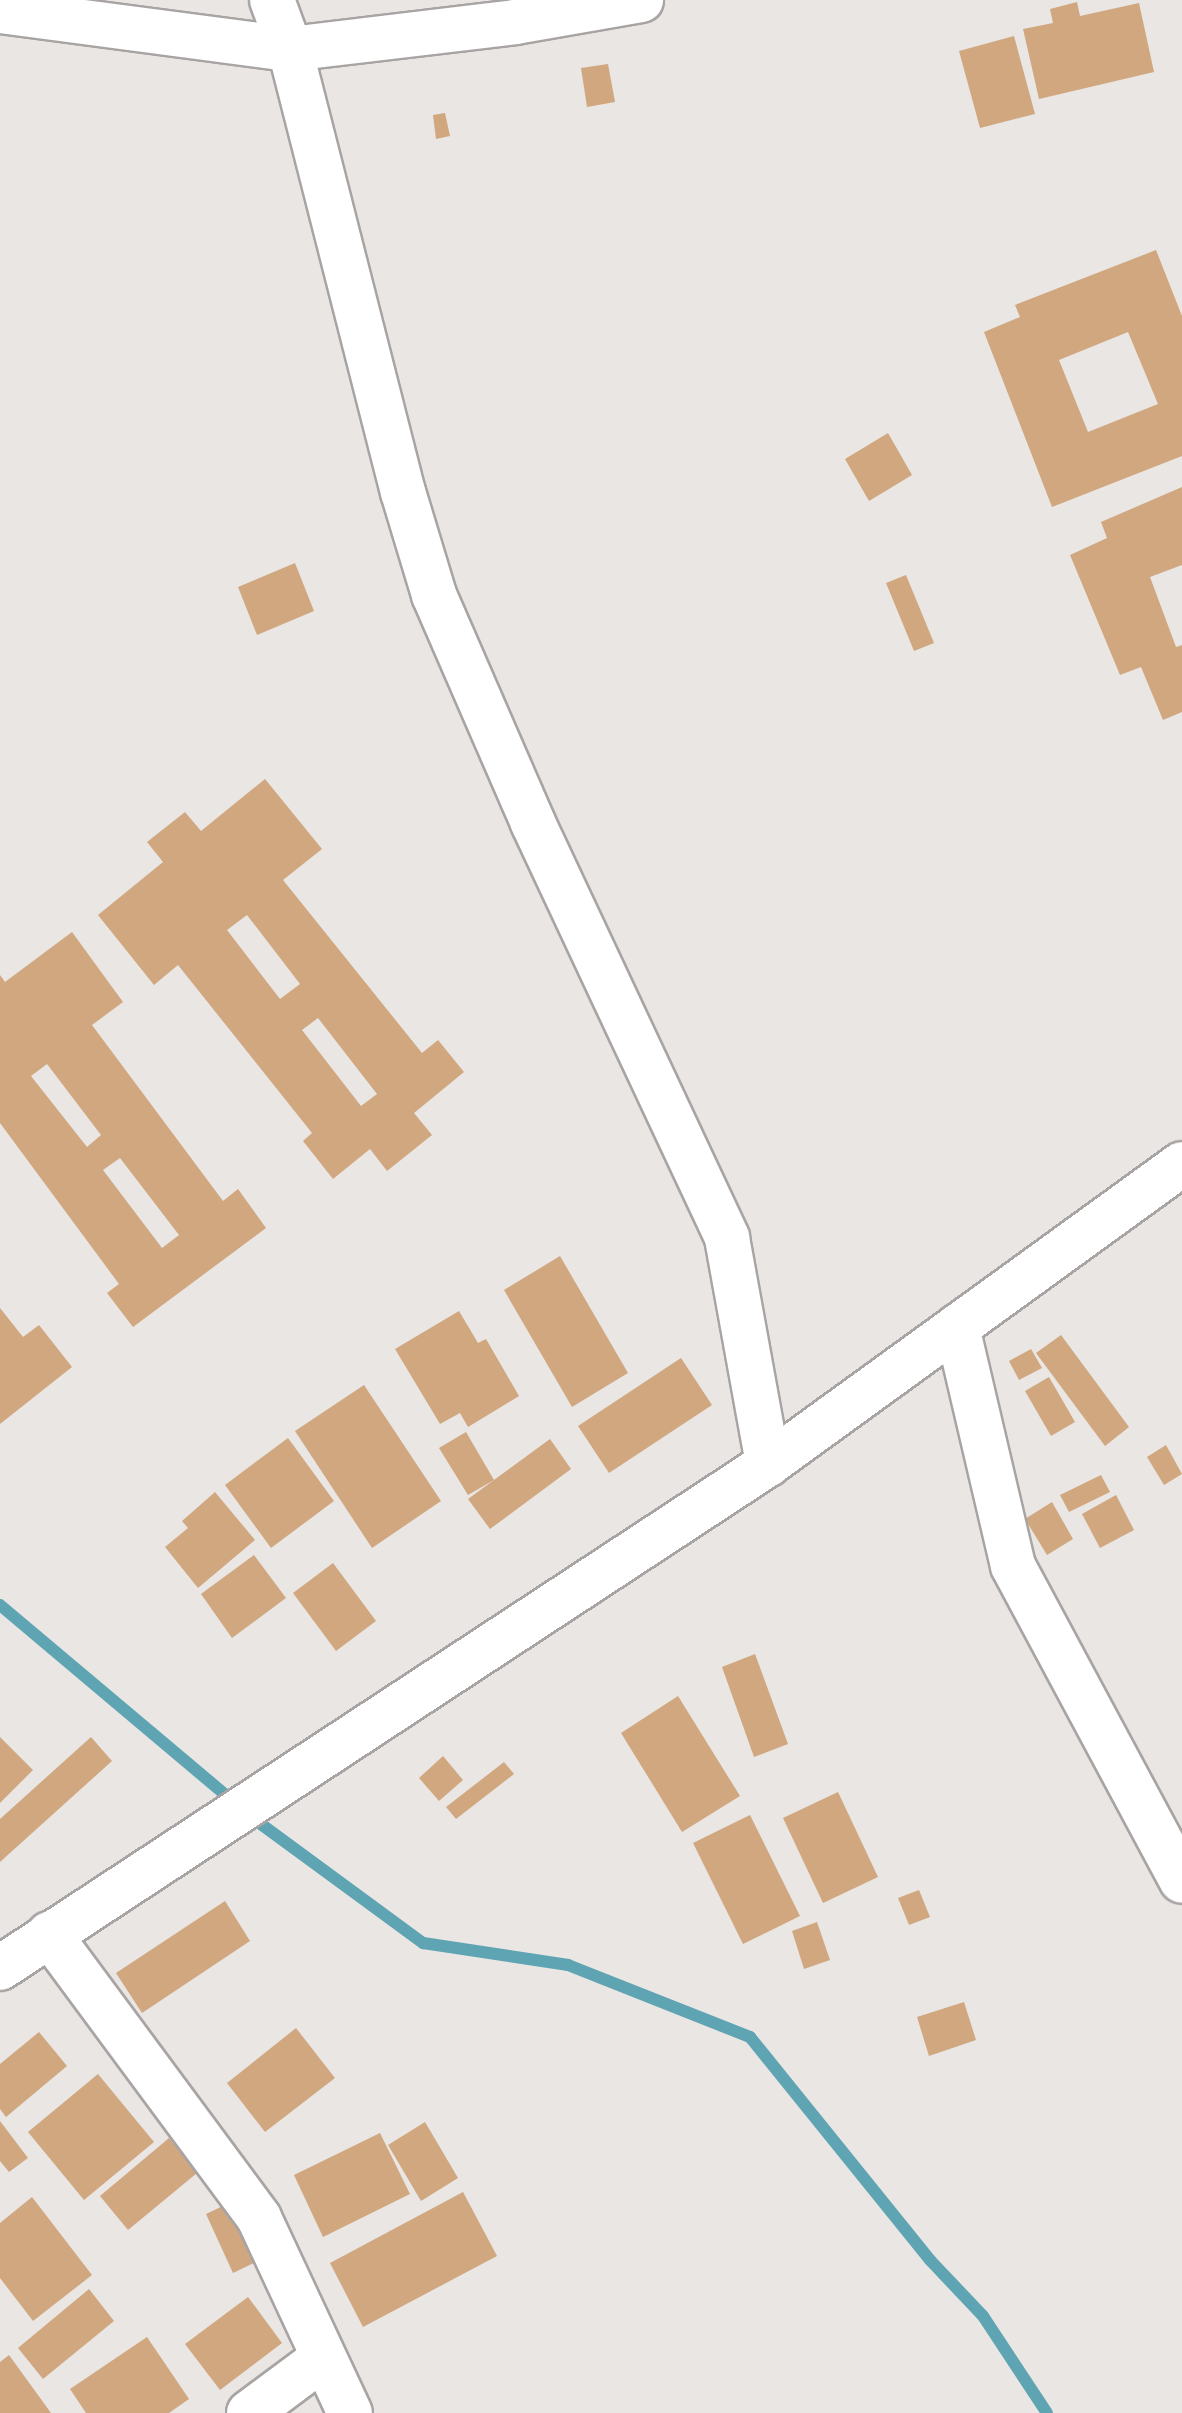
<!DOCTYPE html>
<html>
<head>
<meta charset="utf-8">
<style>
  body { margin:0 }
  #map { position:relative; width:1182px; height:2413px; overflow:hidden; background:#e9e6e4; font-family:Jost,sans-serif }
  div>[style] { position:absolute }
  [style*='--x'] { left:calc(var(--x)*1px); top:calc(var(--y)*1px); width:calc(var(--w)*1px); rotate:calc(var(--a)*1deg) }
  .stream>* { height:12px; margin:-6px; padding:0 6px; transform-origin:6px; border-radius:6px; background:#5fa4b2 }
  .building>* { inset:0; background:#d0a77f }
  .roads { filter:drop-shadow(2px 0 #a8a4a3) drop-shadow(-2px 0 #a8a4a3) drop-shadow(0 2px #a8a4a3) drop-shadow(0 -2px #a8a4a3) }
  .minor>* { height:44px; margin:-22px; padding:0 22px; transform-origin:22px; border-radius:22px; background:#fff }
  .major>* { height:44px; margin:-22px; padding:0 22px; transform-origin:22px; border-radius:22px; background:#fff }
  span { translate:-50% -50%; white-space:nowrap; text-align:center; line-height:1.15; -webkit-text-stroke:6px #fff; paint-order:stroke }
</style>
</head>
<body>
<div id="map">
  <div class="stream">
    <div style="--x:0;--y:1605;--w:309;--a:40.1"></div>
    <div style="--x:250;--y:1816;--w:215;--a:36.3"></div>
    <div style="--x:423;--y:1943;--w:147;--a:8.6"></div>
    <div style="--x:568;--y:1965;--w:196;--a:21.6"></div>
    <div style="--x:750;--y:2037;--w:287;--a:51.1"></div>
    <div style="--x:930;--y:2260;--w:77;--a:46.6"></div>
    <div style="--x:983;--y:2316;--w:116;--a:56.6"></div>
  </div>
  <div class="building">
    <div style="clip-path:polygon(1077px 2px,1080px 16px,1139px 3px,1154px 72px,1039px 99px,1023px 29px,1053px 23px,1050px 9px)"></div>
    <div style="clip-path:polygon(1014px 36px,1035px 114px,980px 128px,959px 51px)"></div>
    <div style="clip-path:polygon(608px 64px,615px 102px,587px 107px,581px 68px)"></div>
    <div style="clip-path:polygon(445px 113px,450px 136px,436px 139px,433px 115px)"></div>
    <div style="clip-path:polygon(evenodd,1156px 250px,1182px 316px,1182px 456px,1052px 507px,984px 332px,1020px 317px,1015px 305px,1156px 250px,1128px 332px,1158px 404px,1088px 432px,1059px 360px,1128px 332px)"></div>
    <div style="clip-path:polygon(888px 433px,912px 475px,869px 501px,845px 459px)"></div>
    <div style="clip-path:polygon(1182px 487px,1182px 565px,1150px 577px,1176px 647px,1182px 645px,1182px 712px,1163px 720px,1141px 667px,1120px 675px,1070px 555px,1107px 538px,1101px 522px)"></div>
    <div style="clip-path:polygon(295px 563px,314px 611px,257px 635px,238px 587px)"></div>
    <div style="clip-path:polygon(906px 575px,934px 643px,914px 651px,886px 583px)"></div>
    <div style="clip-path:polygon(evenodd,265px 779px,322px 849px,283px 880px,422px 1053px,438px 1040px,464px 1072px,414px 1113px,432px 1135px,387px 1171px,370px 1149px,333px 1179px,303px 1141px,312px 1133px,178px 965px,154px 985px,98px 915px,163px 862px,147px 842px,185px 812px,201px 831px,265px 779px,247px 915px,300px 984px,280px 999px,227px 930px,247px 915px,265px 779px,318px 1018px,377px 1094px,361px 1106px,302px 1030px,318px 1018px)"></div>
    <div style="clip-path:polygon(evenodd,72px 932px,123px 1002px,92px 1025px,223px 1201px,238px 1189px,266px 1228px,133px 1327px,107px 1293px,119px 1284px,0 1123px,0 975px,5px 982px,72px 932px,47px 1064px,101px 1135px,87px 1147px,31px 1076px,47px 1064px,72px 932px,120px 1158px,179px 1235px,162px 1248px,103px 1170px,120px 1158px)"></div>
    <div style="clip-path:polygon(560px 1256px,628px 1373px,572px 1407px,504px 1290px)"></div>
    <div style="clip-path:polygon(0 1308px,23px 1337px,39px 1325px,72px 1367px,0 1424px)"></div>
    <div style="clip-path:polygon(459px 1311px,478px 1343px,486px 1339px,519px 1396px,468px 1427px,460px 1413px,440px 1424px,395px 1349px)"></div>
    <div style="clip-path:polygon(1061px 1335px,1129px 1427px,1105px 1446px,1036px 1353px)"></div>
    <div style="clip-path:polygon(1031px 1349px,1042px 1368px,1019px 1380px,1009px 1361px)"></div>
    <div style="clip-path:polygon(681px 1358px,712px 1405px,609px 1473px,578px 1426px)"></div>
    <div style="clip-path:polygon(1049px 1377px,1075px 1422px,1051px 1436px,1025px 1391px)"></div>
    <div style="clip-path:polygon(364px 1385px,441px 1501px,372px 1548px,295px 1431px)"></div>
    <div style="clip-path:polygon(466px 1432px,494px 1480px,468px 1495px,439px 1448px)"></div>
    <div style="clip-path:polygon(288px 1438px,334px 1501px,271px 1548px,225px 1485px)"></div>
    <div style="clip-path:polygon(550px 1439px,571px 1469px,490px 1529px,468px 1499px)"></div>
    <div style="clip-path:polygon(1166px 1445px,1182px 1474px,1164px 1485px,1147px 1457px)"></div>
    <div style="clip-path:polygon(1101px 1475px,1110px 1492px,1069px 1512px,1060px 1495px)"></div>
    <div style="clip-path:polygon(215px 1492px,255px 1540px,198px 1588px,165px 1547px,188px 1528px,182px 1521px)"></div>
    <div style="clip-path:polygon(1116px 1495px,1134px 1530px,1100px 1548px,1082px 1514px)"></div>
    <div style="clip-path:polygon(1052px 1502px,1073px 1539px,1047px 1555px,1025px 1519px)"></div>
    <div style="clip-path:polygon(254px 1555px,286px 1598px,232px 1638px,201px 1594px)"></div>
    <div style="clip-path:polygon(333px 1563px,376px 1621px,336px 1651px,293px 1593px)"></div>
    <div style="clip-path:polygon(755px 1654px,788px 1744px,754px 1757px,722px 1667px)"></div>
    <div style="clip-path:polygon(678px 1696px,740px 1796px,682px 1832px,621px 1733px)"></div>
    <div style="clip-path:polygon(0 1737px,33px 1770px,0 1803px)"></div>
    <div style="clip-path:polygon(91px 1737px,112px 1761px,0 1862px,0 1819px)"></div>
    <div style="clip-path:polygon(443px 1756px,463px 1780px,439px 1801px,419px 1778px)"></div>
    <div style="clip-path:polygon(504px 1762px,514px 1774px,456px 1819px,446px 1807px)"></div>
    <div style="clip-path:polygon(838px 1792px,878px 1877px,823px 1903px,783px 1818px)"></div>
    <div style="clip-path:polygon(750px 1815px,800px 1916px,743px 1944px,693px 1843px)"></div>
    <div style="clip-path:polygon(919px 1890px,930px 1917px,909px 1925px,898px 1898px)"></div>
    <div style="clip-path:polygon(225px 1901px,250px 1941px,142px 2013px,116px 1973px)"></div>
    <div style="clip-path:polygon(817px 1922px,830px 1960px,804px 1969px,792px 1931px)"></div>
    <div style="clip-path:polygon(964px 2002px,976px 2040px,929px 2056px,917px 2017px)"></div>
    <div style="clip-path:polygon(296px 2028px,335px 2078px,265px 2132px,227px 2083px)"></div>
    <div style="clip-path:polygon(39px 2032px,67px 2066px,6px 2117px,0 2109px,0 2064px)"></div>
    <div style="clip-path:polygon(98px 2074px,154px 2142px,84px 2200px,28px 2132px)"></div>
    <div style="clip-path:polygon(0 2121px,28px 2158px,9px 2172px,0 2161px)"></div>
    <div style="clip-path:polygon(425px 2122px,458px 2178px,421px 2201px,388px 2145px)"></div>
    <div style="clip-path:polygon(380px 2133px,410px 2194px,323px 2237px,294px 2175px)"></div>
    <div style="clip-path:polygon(169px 2138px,197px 2173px,128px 2230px,100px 2196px)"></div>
    <div style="clip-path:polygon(463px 2192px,497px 2256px,363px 2327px,330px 2263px)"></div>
    <div style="clip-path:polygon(32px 2197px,92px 2275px,33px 2321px,0 2278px,0 2223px)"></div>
    <div style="clip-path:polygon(229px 2203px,256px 2262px,233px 2273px,206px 2214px)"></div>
    <div style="clip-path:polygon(89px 2289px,114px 2321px,43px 2379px,18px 2348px)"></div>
    <div style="clip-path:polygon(248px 2297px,282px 2343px,220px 2390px,185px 2344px)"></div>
    <div style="clip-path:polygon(147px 2337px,189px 2399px,169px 2413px,86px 2413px,70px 2389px)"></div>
    <div style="clip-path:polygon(9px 2355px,51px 2413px,0 2413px,0 2362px)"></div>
  </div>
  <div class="roads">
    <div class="minor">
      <div style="--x:272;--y:0;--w:52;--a:69.8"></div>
      <div style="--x:290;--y:49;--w:457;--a:75.7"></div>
      <div style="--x:403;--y:492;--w:108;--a:73.2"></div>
      <div style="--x:434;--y:595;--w:249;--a:66.5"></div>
      <div style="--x:533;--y:823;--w:458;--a:64.9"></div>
      <div style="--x:727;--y:1238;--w:230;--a:79.7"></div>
      <div style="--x:0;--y:11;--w:292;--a:7.5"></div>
      <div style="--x:290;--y:49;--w:227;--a:-6.8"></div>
      <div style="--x:515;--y:22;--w:128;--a:-9.9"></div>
      <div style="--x:957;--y:1327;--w:245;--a:76.8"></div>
      <div style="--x:1013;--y:1566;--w:357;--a:61.8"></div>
      <div style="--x:49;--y:1934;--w:353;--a:53.5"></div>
      <div style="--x:259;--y:2218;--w:215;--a:65"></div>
      <div style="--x:249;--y:2413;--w:89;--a:-36.7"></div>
    </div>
    <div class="major">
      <div style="--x:0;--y:1968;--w:919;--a:-33.27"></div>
      <div style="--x:768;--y:1464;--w:511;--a:-35.93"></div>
    </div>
  </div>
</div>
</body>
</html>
